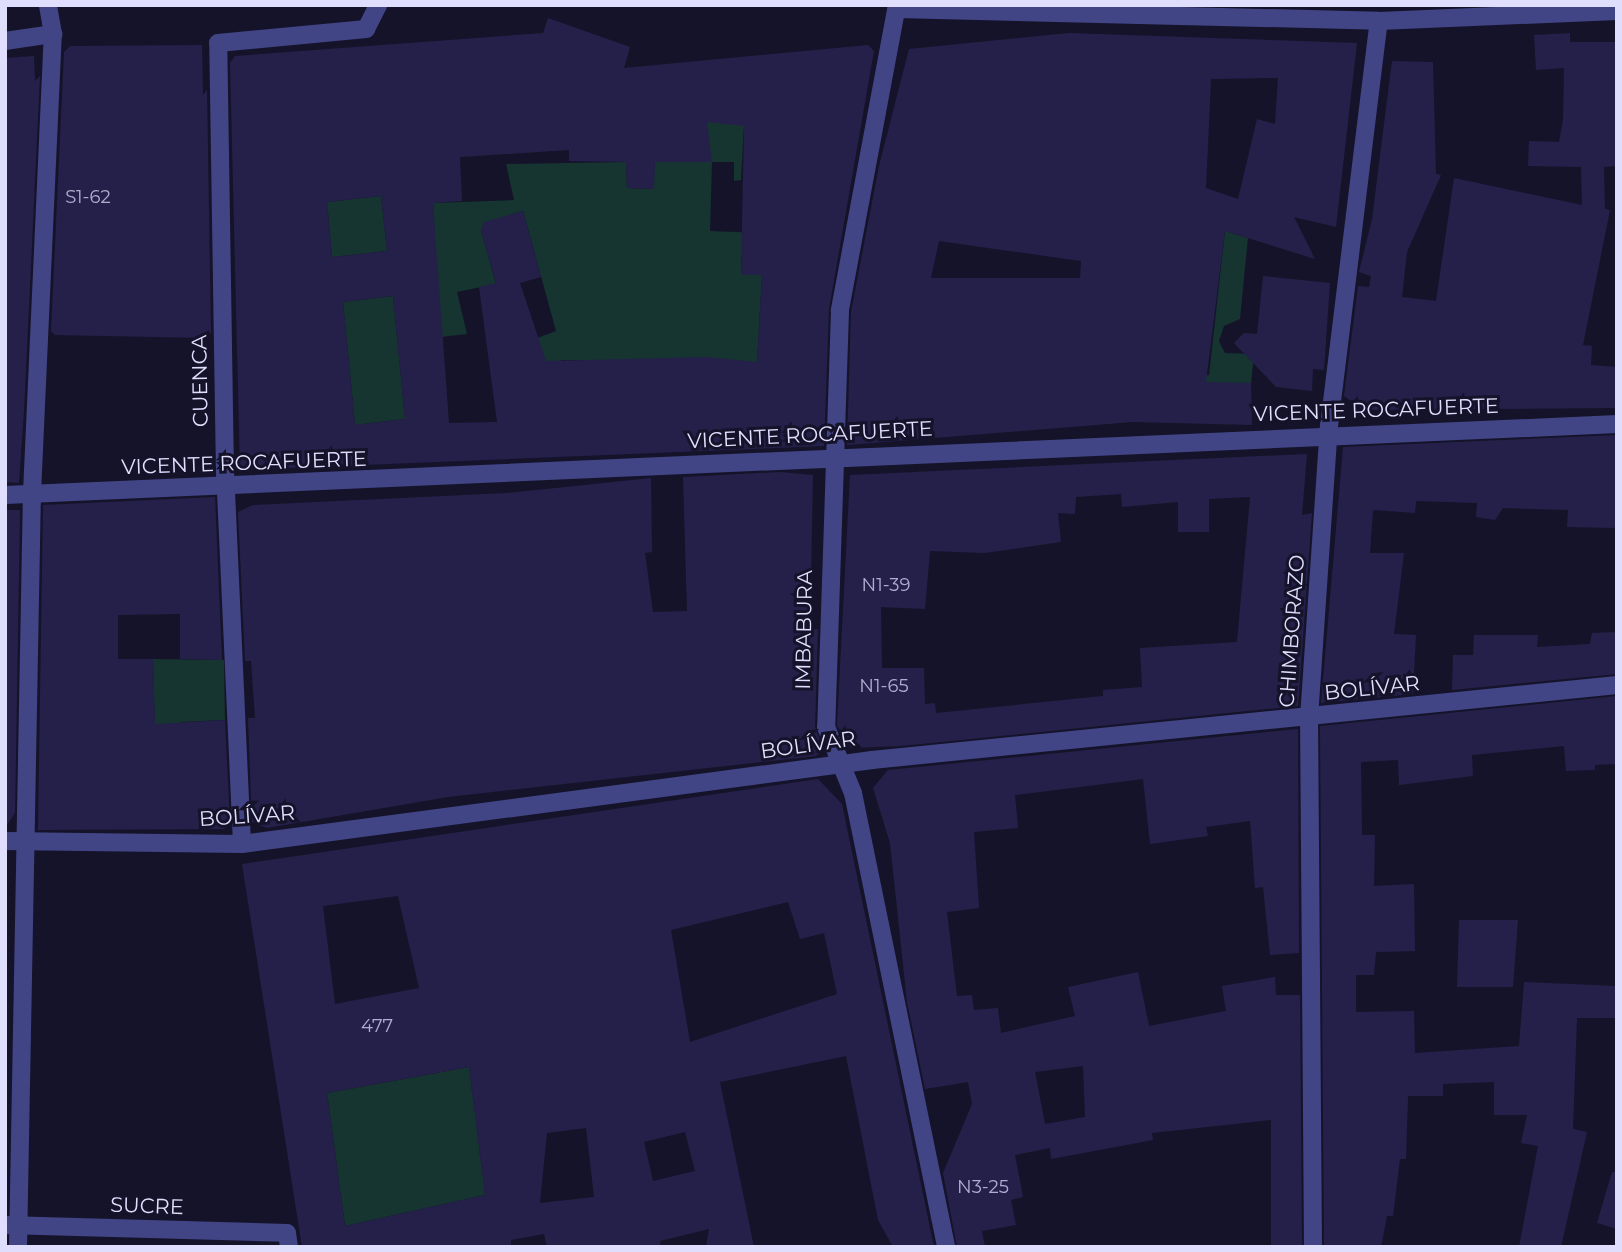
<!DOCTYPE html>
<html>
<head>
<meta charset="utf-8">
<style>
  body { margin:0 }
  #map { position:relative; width:1622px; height:1252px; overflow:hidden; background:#15132a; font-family:Montserrat,sans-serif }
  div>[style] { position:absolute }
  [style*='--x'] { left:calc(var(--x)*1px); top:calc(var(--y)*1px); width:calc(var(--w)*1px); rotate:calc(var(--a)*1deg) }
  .green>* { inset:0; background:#163430 }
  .building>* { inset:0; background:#25204a }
  .minor>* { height:18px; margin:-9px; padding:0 9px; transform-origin:9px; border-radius:9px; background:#414586 }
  span { translate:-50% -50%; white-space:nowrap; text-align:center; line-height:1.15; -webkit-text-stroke:6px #15132a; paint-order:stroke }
  .number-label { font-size:18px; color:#b0aed0 }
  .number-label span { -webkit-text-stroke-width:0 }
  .street-label { font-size:21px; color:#dfdefd }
  .frame { position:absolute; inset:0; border:7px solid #dfdefd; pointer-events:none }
</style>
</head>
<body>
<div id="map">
  <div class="green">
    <div style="clip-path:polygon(704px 105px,744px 126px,741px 180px,734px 181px,734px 162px,712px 162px,710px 231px,763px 233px,741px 257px,741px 275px,762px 275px,757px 362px,561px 360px,561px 386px,532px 340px,556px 331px,523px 211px,484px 223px,481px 230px,496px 284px,457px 292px,467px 334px,441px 337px,433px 203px,514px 200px,506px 164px,626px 162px,627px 188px,653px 189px,655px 162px)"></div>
    <div style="clip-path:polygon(381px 196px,387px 251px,332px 257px,327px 202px)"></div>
    <div style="clip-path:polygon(1225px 231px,1248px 238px,1240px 319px,1224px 326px,1219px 341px,1225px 353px,1254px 354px,1251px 385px,1173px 381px,1209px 375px)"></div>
    <div style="clip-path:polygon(393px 296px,405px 419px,355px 425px,343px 302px)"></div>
    <div style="clip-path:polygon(153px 659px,224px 660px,225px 720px,182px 722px,155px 735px)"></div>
    <div style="clip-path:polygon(469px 1067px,485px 1195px,345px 1226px,327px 1093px)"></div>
  </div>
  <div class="building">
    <div style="clip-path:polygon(evenodd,548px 18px,630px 47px,624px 68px,868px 45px,874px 51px,829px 309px,824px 446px,240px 470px,230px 63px,235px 56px,543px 33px,548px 18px,707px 122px,744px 126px,741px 275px,762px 275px,757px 362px,707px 357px,546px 361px,520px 283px,541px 277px,523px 211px,484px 222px,481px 230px,496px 283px,479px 287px,497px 422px,449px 423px,433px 203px,462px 201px,460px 157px,569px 150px,569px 161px,626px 162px,627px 188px,654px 189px,655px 162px,712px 162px,707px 122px,548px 18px,381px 196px,387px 251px,332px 257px,327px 202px,381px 196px,548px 18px,393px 296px,405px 419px,355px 425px,343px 302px,393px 296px)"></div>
    <div style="clip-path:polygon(evenodd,1069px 33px,1357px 43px,1336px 227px,1294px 217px,1315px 259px,1225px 231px,1206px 382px,1251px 383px,1252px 425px,1133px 422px,847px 445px,851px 312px,879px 166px,909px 49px,1069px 33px,1278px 78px,1275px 124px,1257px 119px,1238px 199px,1206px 188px,1211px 79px,1278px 78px,1069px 33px,939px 241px,1081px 261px,1080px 278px,931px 278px,939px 241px)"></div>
    <div style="clip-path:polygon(1570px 33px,1570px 42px,1617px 42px,1617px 166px,1604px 167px,1605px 209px,1610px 210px,1583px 345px,1592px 346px,1591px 365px,1617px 367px,1617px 408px,1363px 410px,1344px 396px,1358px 286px,1369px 287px,1371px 276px,1359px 272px,1372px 219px,1392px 61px,1433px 62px,1436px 174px,1441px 175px,1407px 252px,1402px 297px,1436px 301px,1454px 178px,1582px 205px,1581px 167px,1528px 166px,1529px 141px,1559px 142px,1563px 120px,1564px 68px,1536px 70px,1534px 35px)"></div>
    <div style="clip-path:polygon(202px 45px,203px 95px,207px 90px,211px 332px,206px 338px,55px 335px,51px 331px,64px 52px,70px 46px)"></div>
    <div style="clip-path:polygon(34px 56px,35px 81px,40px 76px,24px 411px,19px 483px,5px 482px,5px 58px)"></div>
    <div style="clip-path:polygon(1263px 276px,1330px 283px,1324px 370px,1313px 369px,1312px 391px,1276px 387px,1234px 343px,1244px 333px,1257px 334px)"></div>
    <div style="clip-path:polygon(1617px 435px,1617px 528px,1567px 527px,1568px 510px,1503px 508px,1495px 520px,1476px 517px,1477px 503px,1416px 501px,1415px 513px,1373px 510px,1370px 553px,1404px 553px,1394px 634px,1416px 635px,1413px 694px,1321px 703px,1343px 447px)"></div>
    <div style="clip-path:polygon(evenodd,1307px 454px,1302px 515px,1312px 513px,1298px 706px,901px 746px,851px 748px,843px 738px,837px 725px,850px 475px,1307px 454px,1121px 494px,1122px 507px,1178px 502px,1178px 532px,1209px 532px,1209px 499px,1250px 497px,1237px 642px,1140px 648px,1142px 687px,1103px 690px,1103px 696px,936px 713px,935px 703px,925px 704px,924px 668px,882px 668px,881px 607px,925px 609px,930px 551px,985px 553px,1061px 542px,1058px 513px,1075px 514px,1076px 497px,1121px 494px)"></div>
    <div style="clip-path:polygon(780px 472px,813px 475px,810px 630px,818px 629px,815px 727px,823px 749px,816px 756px,448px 797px,267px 828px,252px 822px,248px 718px,255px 718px,251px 661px,245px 661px,238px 512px,253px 505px,507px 493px,651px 478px,652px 552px,645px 553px,653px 612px,687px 611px,683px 477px)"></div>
    <div style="clip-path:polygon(215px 497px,222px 660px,180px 659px,180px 614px,118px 615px,118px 659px,153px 659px,155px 724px,225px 720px,230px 823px,224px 829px,38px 830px,43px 505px)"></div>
    <div style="clip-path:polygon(5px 510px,20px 510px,15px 813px,5px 828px)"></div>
    <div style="clip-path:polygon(1617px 632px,1617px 674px,1452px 690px,1453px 655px,1473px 655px,1474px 635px,1538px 635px,1537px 647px,1590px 644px,1592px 633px)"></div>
    <div style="clip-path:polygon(1617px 696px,1617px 764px,1595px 765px,1595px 770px,1566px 771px,1564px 746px,1472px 755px,1473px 776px,1399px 785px,1398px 760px,1361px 762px,1362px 835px,1375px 835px,1374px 886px,1414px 884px,1415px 951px,1376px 952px,1374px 975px,1356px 975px,1356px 1012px,1414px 1011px,1415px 1053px,1519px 1046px,1524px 982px,1617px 986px,1617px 1018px,1577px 1018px,1573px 1129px,1587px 1132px,1561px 1247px,1519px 1247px,1538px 1146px,1521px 1143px,1527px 1115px,1494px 1115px,1494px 1082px,1443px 1084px,1443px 1096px,1408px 1096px,1406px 1159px,1400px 1159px,1393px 1216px,1387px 1216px,1381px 1247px,1324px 1247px,1320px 726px)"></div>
    <div style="clip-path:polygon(evenodd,1298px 729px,1299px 953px,1270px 955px,1263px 887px,1255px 888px,1250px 821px,1206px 827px,1208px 836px,1150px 844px,1143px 779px,1015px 795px,1018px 828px,974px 832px,979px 908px,947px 912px,957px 996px,972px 995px,974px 1010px,998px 1008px,1001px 1033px,1075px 1016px,1068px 987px,1138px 972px,1149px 1026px,1226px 1011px,1222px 986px,1275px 977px,1276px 995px,1300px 995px,1302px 1247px,1271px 1247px,1271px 1120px,1152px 1133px,1153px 1140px,1051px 1159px,1050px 1148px,1015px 1155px,1023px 1197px,1011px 1200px,1016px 1225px,982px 1231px,985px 1247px,957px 1247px,943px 1173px,972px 1104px,968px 1082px,925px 1089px,907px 1002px,890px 843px,873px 788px,888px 770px,1298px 729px,1083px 1066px,1085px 1117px,1045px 1124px,1035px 1072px,1083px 1066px)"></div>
    <div style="clip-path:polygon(evenodd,818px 779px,842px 804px,934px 1247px,893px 1247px,878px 1220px,846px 1056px,720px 1082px,754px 1247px,706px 1247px,709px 1229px,660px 1241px,661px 1247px,547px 1247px,544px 1234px,511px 1240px,511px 1247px,302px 1247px,242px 864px,818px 779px,398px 896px,419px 988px,335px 1004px,323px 906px,398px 896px,818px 779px,788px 902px,800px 939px,824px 933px,837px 994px,690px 1042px,671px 930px,788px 902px,818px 779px,469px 1067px,485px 1195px,345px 1226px,327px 1093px,469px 1067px,818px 779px,586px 1128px,594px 1197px,540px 1203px,547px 1133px,586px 1128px,818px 779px,685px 1132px,695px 1171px,653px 1181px,644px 1142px,685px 1132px)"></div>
    <div style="clip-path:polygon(1459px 920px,1518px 920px,1513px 987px,1457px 987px)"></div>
    <div style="clip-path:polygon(1612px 1172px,1617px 1172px,1617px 1229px,1597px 1223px)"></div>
  </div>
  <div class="minor">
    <div style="--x:897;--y:5;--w:311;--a:100.6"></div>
    <div style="--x:840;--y:311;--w:416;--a:91.9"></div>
    <div style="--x:826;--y:727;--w:71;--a:67.8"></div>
    <div style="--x:853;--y:793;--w:463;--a:78.4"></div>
    <div style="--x:897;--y:9;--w:482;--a:1.4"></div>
    <div style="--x:1379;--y:21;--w:238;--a:-2.4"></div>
    <div style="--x:5;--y:41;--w:49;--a:-8.3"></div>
    <div style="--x:5;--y:495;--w:1614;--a:-2.52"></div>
    <div style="--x:5;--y:841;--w:237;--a:0.7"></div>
    <div style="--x:242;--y:844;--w:636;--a:-7.59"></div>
    <div style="--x:872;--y:760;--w:749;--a:-5.75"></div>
    <div style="--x:242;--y:844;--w:370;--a:-92.6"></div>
    <div style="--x:225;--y:474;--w:431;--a:-90.9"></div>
    <div style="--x:218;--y:43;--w:149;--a:-5.4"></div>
    <div style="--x:366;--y:29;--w:27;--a:-63"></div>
    <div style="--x:5;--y:1225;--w:282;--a:1.6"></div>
    <div style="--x:287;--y:1233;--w:14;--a:82"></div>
    <div style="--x:18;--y:1247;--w:754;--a:-88.94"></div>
    <div style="--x:32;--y:493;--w:459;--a:-87.4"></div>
    <div style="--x:53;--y:34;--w:29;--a:-100"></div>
    <div style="--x:1313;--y:1247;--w:529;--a:-90.43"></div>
    <div style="--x:1309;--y:718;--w:293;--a:-86.1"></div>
    <div style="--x:1329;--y:426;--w:408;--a:-83"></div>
  </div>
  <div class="number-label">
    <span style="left:88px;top:197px">S1-62</span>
    <span style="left:886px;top:585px">N1-39</span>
    <span style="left:884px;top:686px">N1-65</span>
    <span style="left:377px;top:1026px">477</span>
    <span style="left:983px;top:1187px">N3-25</span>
  </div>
  <div class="street-label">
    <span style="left:200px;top:381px;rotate:-91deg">CUENCA</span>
    <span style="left:1376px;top:410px;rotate:-2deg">VICENTE ROCAFUERTE</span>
    <span style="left:810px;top:435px;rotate:-3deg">VICENTE ROCAFUERTE</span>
    <span style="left:244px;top:463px;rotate:-2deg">VICENTE ROCAFUERTE</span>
    <span style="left:804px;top:630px;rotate:-89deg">IMBABURA</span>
    <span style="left:1292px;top:631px;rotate:-86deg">CHIMBORAZO</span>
    <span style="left:1372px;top:688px;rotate:-6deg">BOLÍVAR</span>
    <span style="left:808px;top:745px;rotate:-8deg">BOLÍVAR</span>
    <span style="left:247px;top:816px;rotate:-4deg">BOLÍVAR</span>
    <span style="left:147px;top:1206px;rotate:2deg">SUCRE</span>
  </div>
  <div class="frame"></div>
</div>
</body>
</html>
